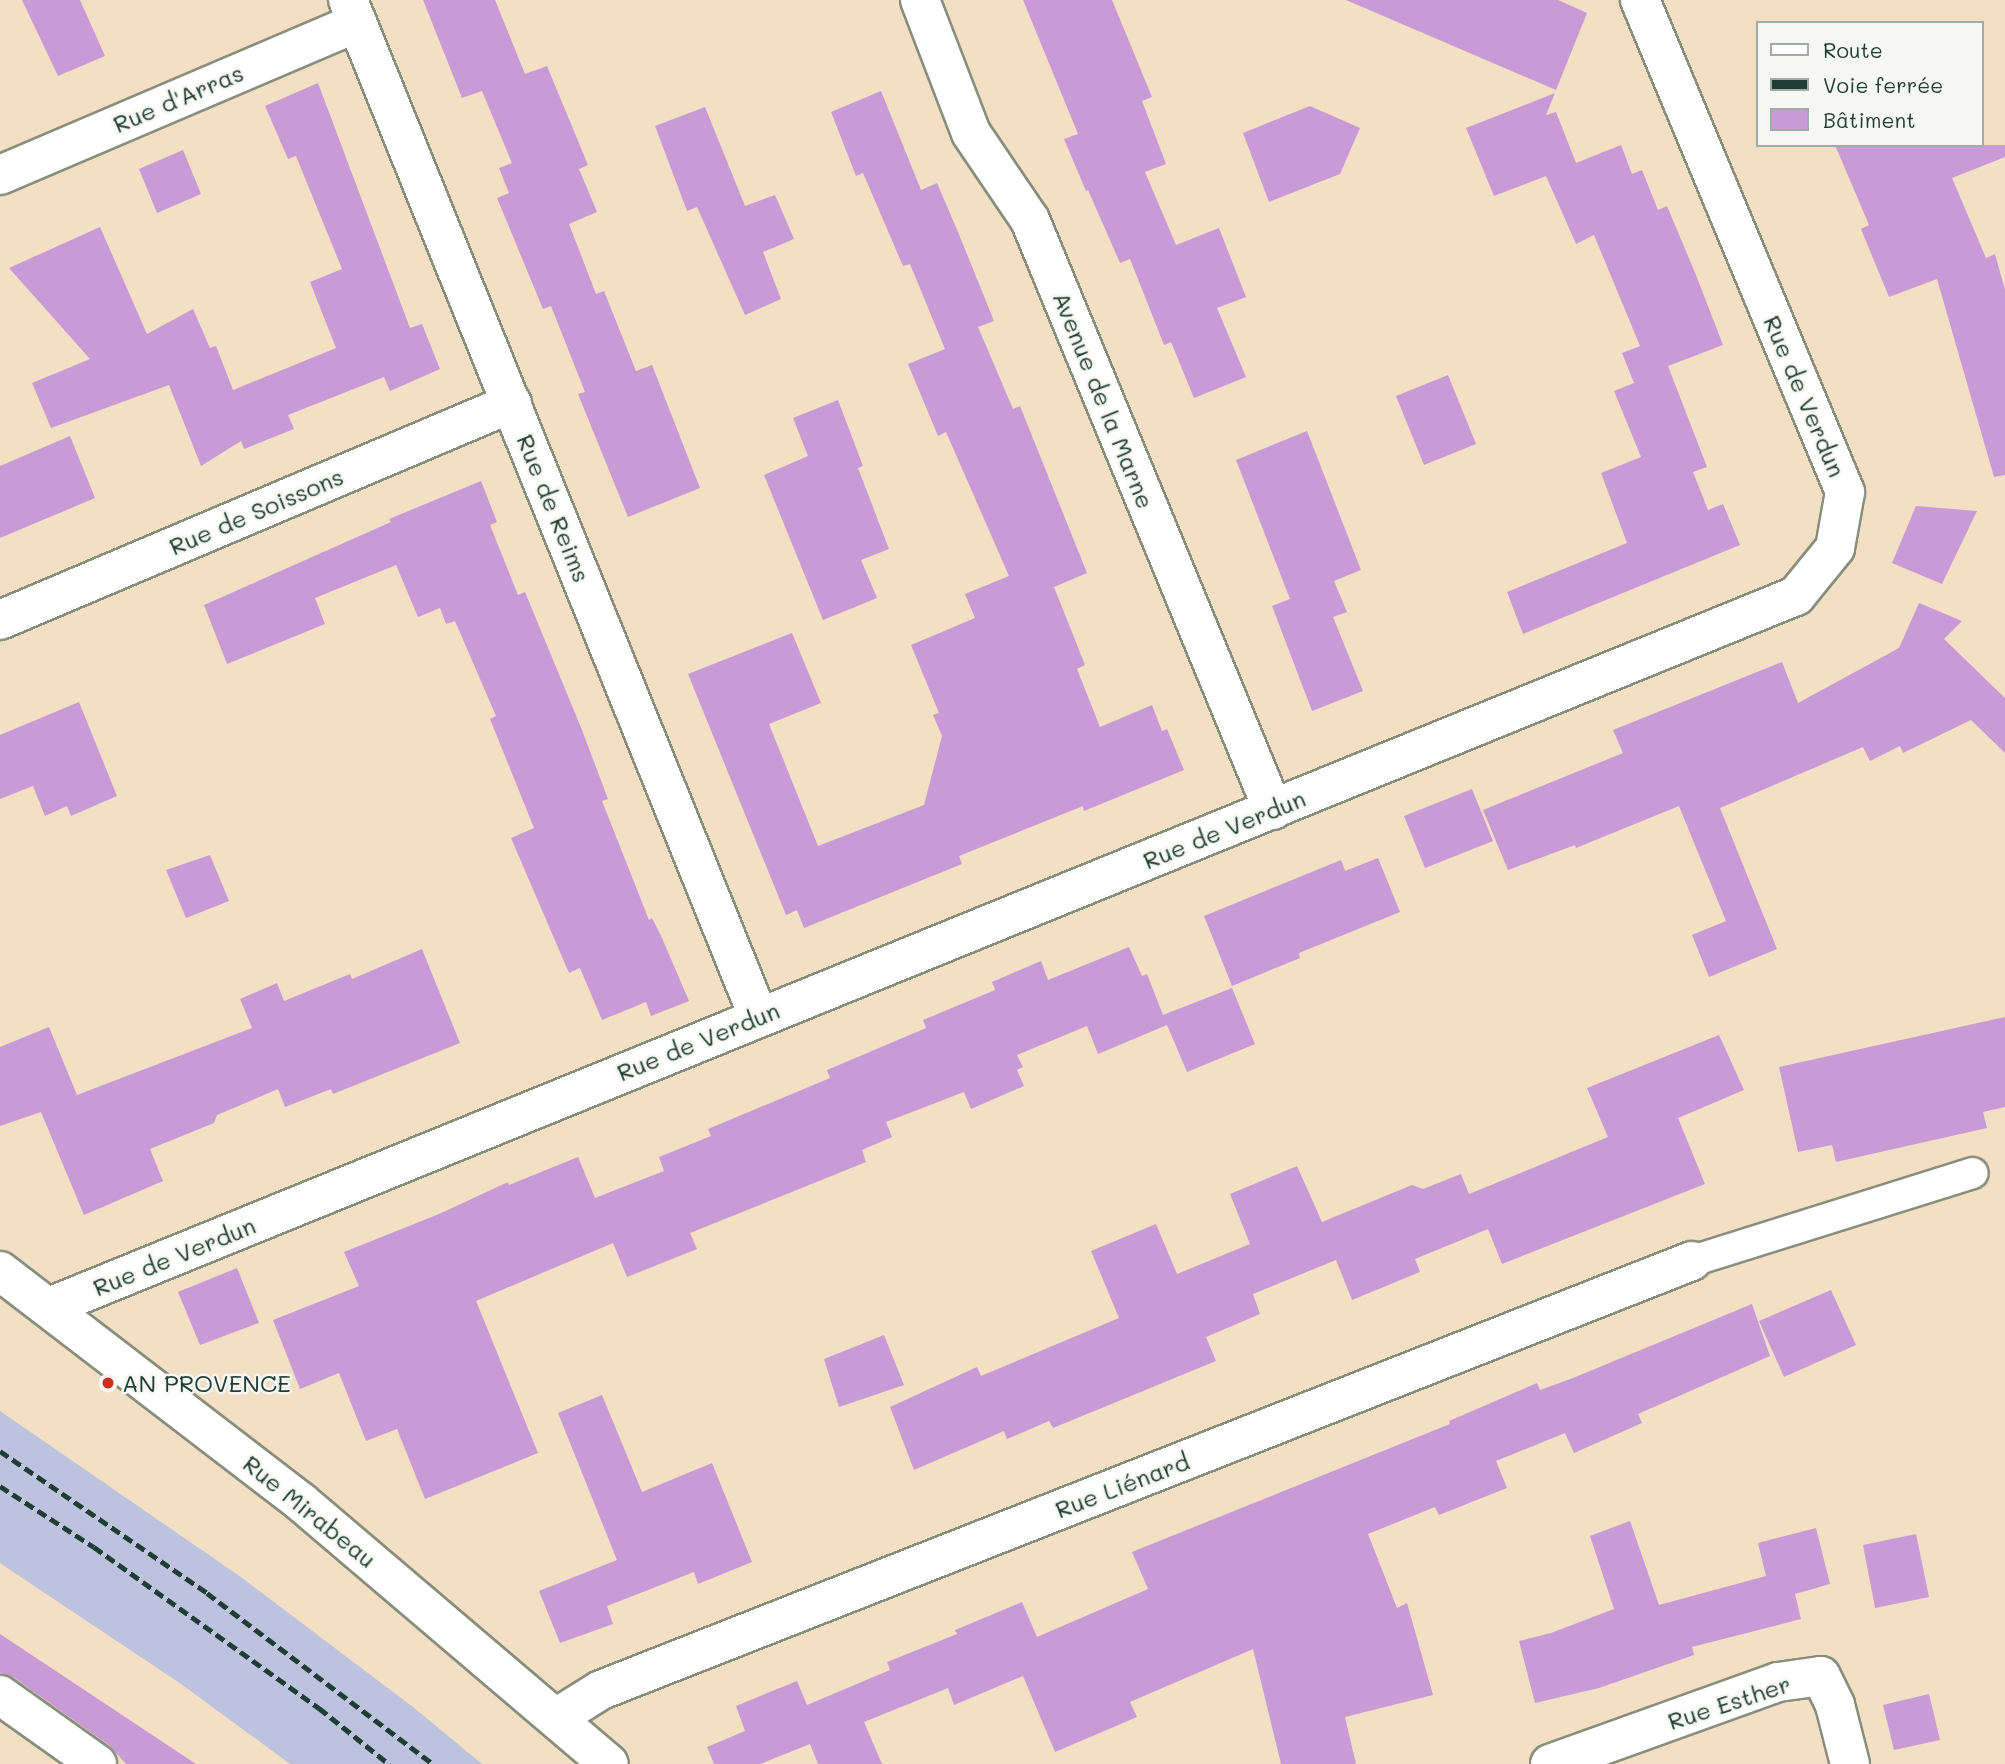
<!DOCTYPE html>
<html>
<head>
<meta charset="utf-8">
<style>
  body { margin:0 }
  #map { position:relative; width:2005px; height:1764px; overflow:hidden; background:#f2dfc4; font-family:Mali,sans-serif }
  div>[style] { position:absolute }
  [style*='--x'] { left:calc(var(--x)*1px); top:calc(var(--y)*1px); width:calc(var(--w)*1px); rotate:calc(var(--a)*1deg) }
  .industrial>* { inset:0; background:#bdc3de }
  .building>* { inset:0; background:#c89bd6 }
  .roads { filter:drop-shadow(2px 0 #888e7c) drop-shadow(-2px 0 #888e7c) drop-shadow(0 2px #888e7c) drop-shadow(0 -2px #888e7c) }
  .service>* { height:30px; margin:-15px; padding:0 15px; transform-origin:15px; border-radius:15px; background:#fff }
  .minor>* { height:38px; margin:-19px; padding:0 19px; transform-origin:19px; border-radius:19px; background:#fff }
  .rail>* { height:5px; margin-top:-2.5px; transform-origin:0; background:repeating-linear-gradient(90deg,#1f3d34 0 10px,transparent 0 15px) }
  .dots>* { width:19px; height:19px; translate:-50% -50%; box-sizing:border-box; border:4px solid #f6f6f2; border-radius:50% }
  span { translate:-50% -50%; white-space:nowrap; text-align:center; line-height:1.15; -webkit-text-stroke:5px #f6f6f2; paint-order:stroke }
  .street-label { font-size:24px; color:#1f3d34 }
  .poi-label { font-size:24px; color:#1f3d34 }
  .left { translate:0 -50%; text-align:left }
  .legend { position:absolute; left:1756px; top:21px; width:228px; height:126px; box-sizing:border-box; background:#f6f6f2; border:2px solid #a0aca6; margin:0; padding:9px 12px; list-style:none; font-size:21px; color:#1f3d34 }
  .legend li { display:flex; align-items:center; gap:14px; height:35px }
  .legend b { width:35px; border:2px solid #a0aca6 }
</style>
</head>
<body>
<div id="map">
  <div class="industrial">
    <div style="clip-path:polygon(0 1411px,238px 1575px,413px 1707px,482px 1764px,290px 1764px,181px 1684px,0 1563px)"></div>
  </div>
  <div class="building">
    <div style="clip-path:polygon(22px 0,80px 0,105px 56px,58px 76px)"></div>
    <div style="clip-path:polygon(423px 0,495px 0,525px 74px,547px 66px,588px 165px,579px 169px,597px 212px,569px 224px,596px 294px,604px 291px,636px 371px,652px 365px,700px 488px,628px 517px,578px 394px,585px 392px,551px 306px,543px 309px,497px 198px,509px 193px,499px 168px,512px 163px,482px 91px,462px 98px)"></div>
    <div style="clip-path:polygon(1023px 0,1112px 0,1152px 97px,1142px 101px,1166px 164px,1145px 172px,1176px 245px,1219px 228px,1246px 297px,1217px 308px,1246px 377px,1194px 398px,1171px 342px,1164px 345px,1130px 259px,1120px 263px,1088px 190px,1086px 191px,1064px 139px,1078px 134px)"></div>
    <div style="clip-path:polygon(1346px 0,1558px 0,1587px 13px,1556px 90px)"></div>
    <div style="clip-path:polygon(318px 83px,410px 328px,422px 324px,440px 369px,390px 391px,384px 377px,288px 415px,294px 429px,244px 449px,241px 441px,201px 466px,169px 385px,51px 428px,32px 383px,90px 359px,9px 268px,100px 227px,147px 334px,193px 309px,210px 348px,216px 346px,233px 390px,336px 348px,310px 282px,342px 269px,296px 156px,288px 159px,265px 106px)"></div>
    <div style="clip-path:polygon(881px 91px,921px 190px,937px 183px,958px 232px,994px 321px,978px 327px,1013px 409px,1020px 406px,1087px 573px,1054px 587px,1085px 665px,1077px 669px,1100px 727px,1152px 705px,1162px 731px,1167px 729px,1184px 770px,1084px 811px,1083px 806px,959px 856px,962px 864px,804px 928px,797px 910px,786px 915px,688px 674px,792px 633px,821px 703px,769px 724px,818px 846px,924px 805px,942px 736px,933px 715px,939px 713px,911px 645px,975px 618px,965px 594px,1009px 576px,946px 432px,938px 436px,908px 364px,945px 349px,910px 264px,903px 266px,863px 173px,856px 176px,831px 112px)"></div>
    <div style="clip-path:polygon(1555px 93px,1546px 115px,1556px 112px,1576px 163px,1621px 145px,1632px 174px,1642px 170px,1658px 210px,1667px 206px,1696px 275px,1723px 345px,1668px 366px,1707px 467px,1693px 472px,1708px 510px,1723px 504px,1740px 545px,1523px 634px,1507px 592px,1627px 543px,1601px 473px,1641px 457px,1614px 391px,1634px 383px,1622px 353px,1640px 346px,1594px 235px,1576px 244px,1546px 176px,1494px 196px,1466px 128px)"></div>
    <div style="clip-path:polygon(1310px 106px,1360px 128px,1340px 174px,1269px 202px,1243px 133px)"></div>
    <div style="clip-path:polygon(705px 107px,745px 206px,775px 195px,794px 239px,763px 252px,781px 299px,745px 315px,697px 207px,687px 211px,655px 126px)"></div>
    <div style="clip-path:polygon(1835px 145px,2005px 145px,2005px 157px,1952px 178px,1986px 258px,1995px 254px,2005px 290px,2005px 475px,1994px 477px,1937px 279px,1889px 297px,1861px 229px,1869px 225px)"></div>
    <div style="clip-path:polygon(183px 150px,201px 194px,157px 213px,139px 169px)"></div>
    <div style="clip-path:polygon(1448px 375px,1476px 444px,1424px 465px,1396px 396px)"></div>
    <div style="clip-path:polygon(838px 400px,863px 466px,858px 468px,889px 549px,861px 560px,877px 598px,823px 620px,764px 475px,808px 456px,793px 418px)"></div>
    <div style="clip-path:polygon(1307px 431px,1361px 570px,1334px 581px,1347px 612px,1333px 617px,1363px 691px,1312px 711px,1272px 606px,1290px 599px,1236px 460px)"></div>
    <div style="clip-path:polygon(70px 436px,95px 498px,0 538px,0 466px)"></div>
    <div style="clip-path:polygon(481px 481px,497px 522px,490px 525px,518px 595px,525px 592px,582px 730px,608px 799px,602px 801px,649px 920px,652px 918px,662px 938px,689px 1001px,651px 1016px,646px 1002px,602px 1020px,580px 968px,569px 973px,511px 838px,534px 828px,490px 719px,496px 716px,455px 621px,446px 624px,440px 608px,418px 617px,396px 565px,315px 598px,325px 624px,227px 664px,204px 605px,391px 522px,389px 519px)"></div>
    <div style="clip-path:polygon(1916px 506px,1977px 511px,1942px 584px,1892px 563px)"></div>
    <div style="clip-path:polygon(1919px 603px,1962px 621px,1944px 639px,2005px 698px,2005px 753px,1971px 720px,1903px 753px,1900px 746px,1870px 761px,1863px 747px,1720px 808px,1777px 949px,1709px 977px,1692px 935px,1726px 921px,1679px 806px,1576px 848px,1575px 845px,1508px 870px,1483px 810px,1623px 753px,1613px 730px,1782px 662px,1798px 703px,1899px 648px)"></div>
    <div style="clip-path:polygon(79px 702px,117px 796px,71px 816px,67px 806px,45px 816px,33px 786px,0 799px,0 735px)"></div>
    <div style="clip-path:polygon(1472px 789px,1493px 841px,1425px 868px,1404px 816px)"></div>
    <div style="clip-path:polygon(210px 855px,229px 901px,186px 918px,166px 870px)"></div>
    <div style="clip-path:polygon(1378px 858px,1400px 912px,1299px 953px,1300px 958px,1232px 986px,1204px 916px,1341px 860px,1345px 871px)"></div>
    <div style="clip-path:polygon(1129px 947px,1142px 976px,1147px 974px,1163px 1015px,1232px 988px,1255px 1044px,1187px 1072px,1167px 1025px,1098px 1054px,1087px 1026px,1017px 1055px,1023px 1067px,1017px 1070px,1024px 1086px,971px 1109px,964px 1092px,886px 1122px,892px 1137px,862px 1150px,866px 1162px,690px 1233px,697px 1249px,627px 1277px,613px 1243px,476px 1301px,538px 1453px,425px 1499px,397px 1429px,366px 1441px,339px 1373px,300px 1389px,273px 1320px,359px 1286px,344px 1252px,439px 1214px,508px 1182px,509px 1185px,578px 1157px,595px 1198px,664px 1171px,659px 1157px,711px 1136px,708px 1129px,830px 1078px,827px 1070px,926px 1028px,923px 1020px,995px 990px,992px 982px,1041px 961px,1048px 980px)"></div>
    <div style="clip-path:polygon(422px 949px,460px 1043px,333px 1094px,331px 1089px,285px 1107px,278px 1089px,217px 1115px,214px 1123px,150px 1149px,163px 1181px,84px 1215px,41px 1112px,0 1126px,0 1047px,49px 1027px,77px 1095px,252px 1028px,240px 999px,277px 983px,284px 1001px,350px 974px,352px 979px)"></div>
    <div style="clip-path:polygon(2005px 1017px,2005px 1107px,1983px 1112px,1987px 1128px,1836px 1162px,1832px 1145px,1798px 1152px,1779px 1067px)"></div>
    <div style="clip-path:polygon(1719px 1035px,1744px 1090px,1678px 1118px,1705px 1184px,1502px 1264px,1488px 1229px,1415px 1259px,1420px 1272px,1352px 1300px,1336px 1260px,1253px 1294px,1260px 1314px,1206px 1337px,1216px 1361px,1053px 1428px,1049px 1421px,1007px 1439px,1004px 1431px,914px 1470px,890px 1407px,977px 1367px,981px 1376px,1119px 1318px,1091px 1251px,1156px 1224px,1177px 1274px,1250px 1244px,1230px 1194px,1297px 1166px,1322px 1222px,1412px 1185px,1423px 1189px,1461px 1174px,1469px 1194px,1608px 1137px,1587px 1088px)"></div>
    <div style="clip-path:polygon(237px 1268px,259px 1323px,200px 1345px,178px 1292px)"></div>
    <div style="clip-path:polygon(1831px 1290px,1856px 1345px,1784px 1377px,1759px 1321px)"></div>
    <div style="clip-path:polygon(1752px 1304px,1770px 1356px,1638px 1414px,1642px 1423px,1574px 1453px,1565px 1433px,1496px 1461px,1507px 1488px,1439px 1515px,1435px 1507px,1368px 1534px,1397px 1608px,1407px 1603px,1433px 1695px,1345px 1717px,1356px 1764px,1281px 1764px,1253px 1649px,1130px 1702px,1137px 1717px,1055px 1752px,1023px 1676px,954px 1705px,948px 1688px,864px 1722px,882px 1764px,818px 1764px,810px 1744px,760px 1764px,714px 1764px,707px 1747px,745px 1731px,736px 1706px,797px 1681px,807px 1705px,890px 1670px,887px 1662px,957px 1634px,955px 1630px,1022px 1602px,1037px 1637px,1148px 1589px,1132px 1552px,1450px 1424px,1449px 1421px,1537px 1383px,1540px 1390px,1573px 1378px)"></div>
    <div style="clip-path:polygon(884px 1335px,904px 1385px,839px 1407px,824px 1359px)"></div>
    <div style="clip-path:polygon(602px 1395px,642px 1492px,712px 1463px,752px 1562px,698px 1584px,694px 1572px,607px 1606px,613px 1624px,560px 1643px,539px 1591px,617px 1560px,558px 1413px)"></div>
    <div style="clip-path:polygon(1630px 1521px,1659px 1605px,1766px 1576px,1758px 1543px,1816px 1528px,1830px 1584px,1795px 1594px,1801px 1619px,1692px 1647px,1694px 1655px,1599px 1688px,1535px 1703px,1519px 1641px,1551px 1633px,1614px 1609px,1590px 1536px)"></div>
    <div style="clip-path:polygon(1916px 1534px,1929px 1597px,1875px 1608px,1863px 1545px)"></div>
    <div style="clip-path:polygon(0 1634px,196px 1764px,126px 1764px,110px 1746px,13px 1677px,0 1673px)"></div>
    <div style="clip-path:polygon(1929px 1694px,1940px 1740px,1894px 1750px,1883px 1705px)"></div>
  </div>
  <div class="roads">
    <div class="service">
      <div style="--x:1692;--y:1261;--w:294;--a:-17.4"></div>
    </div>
    <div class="minor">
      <div style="--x:348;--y:0;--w:1096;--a:68.02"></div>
      <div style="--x:920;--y:0;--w:142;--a:69"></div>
      <div style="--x:971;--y:133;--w:105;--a:55.9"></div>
      <div style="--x:1030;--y:220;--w:638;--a:67.61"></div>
      <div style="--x:0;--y:175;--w:388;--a:-23.1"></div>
      <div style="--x:0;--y:620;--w:556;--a:-22.97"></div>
      <div style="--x:0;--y:1271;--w:379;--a:37.5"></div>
      <div style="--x:301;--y:1502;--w:404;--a:40.4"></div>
      <div style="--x:49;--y:1307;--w:1886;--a:-22.15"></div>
      <div style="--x:1796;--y:596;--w:62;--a:-50.9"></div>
      <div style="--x:1835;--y:548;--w:57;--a:-79.9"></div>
      <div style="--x:1845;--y:492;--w:533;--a:-112.62"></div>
      <div style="--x:0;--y:1695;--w:119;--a:35.4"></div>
      <div style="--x:556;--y:1718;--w:53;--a:-31.9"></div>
      <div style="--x:601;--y:1690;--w:1172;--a:-21.47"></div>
      <div style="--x:1550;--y:1764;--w:242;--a:-19.8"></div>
      <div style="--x:1778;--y:1682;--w:43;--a:-7.9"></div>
      <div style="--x:1821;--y:1676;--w:32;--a:64"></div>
      <div style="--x:1835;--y:1705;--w:61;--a:75.7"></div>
    </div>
  </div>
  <div class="rail">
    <div style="--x:0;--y:1451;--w:251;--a:34.4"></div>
    <div style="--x:207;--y:1593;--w:283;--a:37.1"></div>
    <div style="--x:0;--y:1486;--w:112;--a:33"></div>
    <div style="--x:94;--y:1547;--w:277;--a:35.6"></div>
    <div style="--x:319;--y:1708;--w:90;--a:38.7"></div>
  </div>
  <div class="dots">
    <div style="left:108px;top:1383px;background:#c8321e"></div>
  </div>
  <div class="street-label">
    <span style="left:178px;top:98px;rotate:-23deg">Rue d'Arras</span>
    <span style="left:1805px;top:396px;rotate:67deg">Rue de Verdun</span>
    <span style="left:1104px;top:400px;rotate:68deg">Avenue de la Marne</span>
    <span style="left:554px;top:508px;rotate:68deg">Rue de Reims</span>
    <span style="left:256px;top:511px;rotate:-23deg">Rue de Soissons</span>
    <span style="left:1224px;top:829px;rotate:-22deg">Rue de Verdun</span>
    <span style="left:698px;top:1041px;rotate:-22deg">Rue de Verdun</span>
    <span style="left:174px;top:1256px;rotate:-22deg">Rue de Verdun</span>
    <span style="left:1122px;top:1485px;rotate:-21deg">Rue Liénard</span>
    <span style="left:310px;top:1511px;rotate:39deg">Rue Mirabeau</span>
    <span style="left:1729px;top:1702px;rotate:-18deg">Rue Esther</span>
  </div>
  <div class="poi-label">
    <span class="left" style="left:122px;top:1383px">AN PROVENCE</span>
  </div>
  <ul class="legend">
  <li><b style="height:9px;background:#fff"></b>Route</li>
  <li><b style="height:9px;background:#1f3d34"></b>Voie ferrée</li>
  <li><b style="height:19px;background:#c89bd6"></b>Bâtiment</li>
  </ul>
</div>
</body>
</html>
